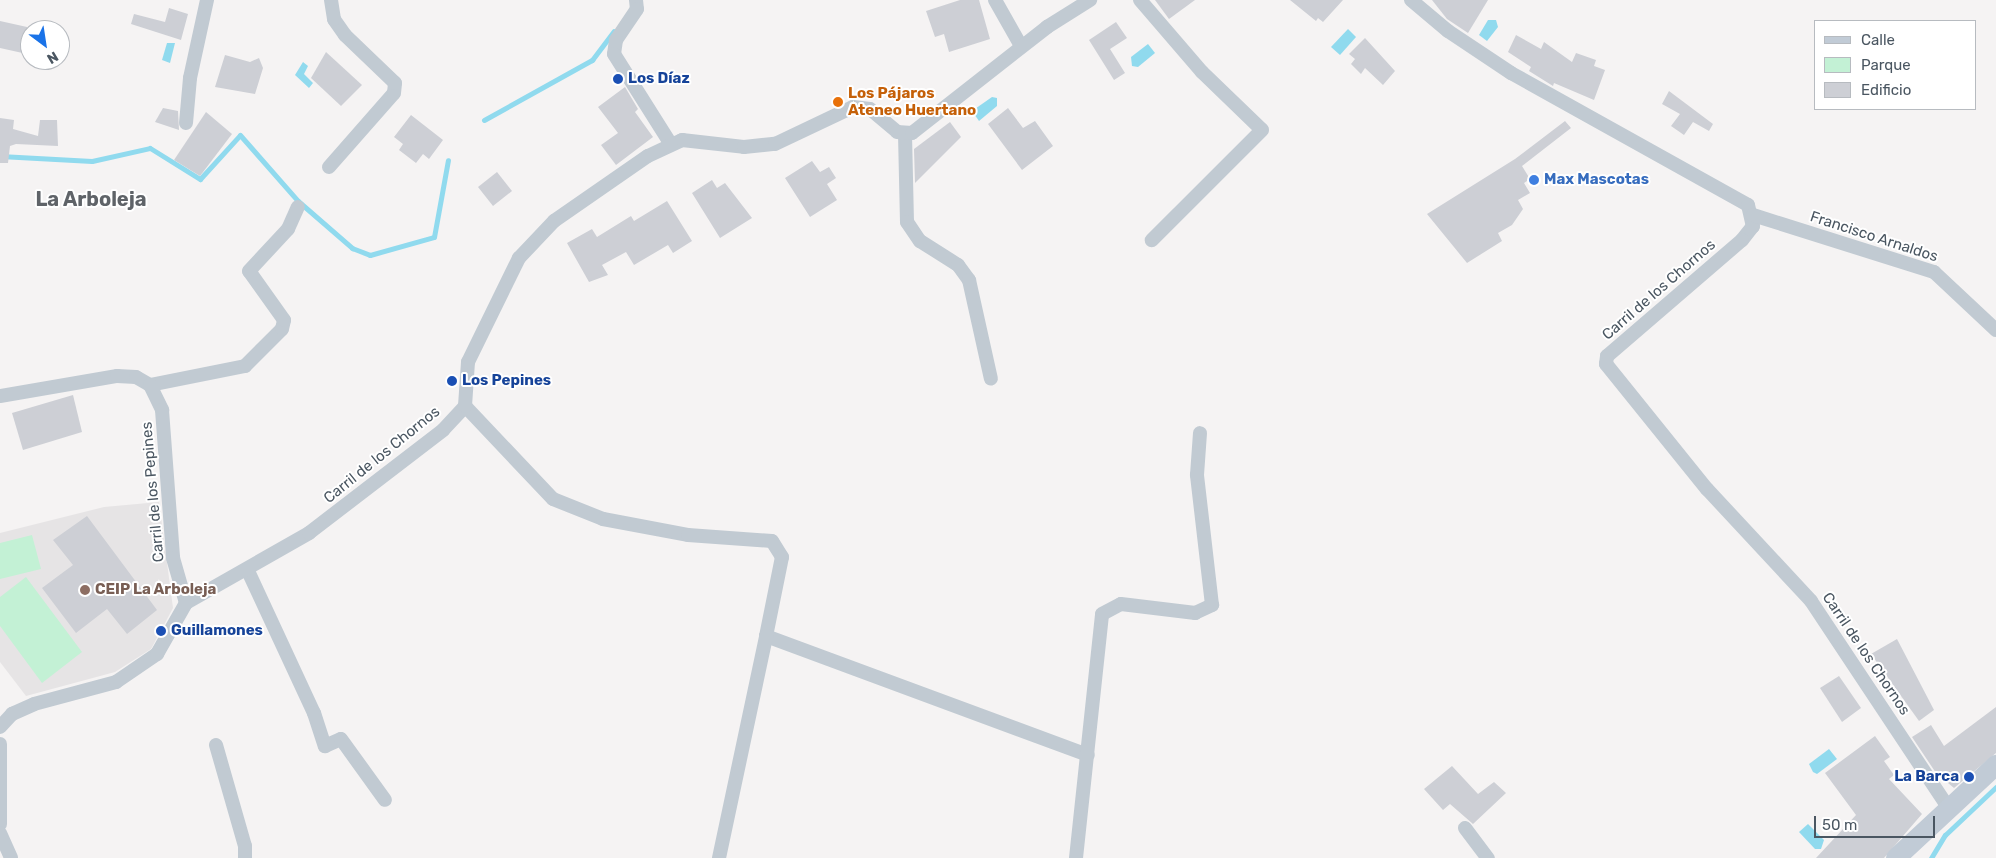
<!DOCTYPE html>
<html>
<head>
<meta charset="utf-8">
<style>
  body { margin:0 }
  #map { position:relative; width:1996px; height:858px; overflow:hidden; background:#f5f3f3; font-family:Rubik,sans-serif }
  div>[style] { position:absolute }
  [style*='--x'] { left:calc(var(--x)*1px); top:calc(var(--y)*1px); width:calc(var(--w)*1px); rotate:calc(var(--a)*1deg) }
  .education>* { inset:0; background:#e6e4e5 }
  .green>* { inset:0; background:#c3f1d5 }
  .water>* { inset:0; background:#90daee }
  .stream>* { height:5px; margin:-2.5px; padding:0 2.5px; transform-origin:2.5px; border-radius:2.5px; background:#90daee }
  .building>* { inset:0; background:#cdcfd5 }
  .minor>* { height:14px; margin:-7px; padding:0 7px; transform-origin:7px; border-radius:7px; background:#c1cad2 }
  .secondary>* { height:20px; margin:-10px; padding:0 10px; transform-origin:10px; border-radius:10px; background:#c1cbd6 }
  .dots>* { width:14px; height:14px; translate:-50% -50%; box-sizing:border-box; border:2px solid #fff; border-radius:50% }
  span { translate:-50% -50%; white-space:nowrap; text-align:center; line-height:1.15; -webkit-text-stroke:4px #fff; paint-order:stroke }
  .transit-label { font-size:15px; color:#164399; font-weight:700 }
  .left { translate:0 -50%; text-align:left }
  .right { translate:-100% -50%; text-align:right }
  .food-label { font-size:15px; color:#c56008; font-weight:700 }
  .shop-label { font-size:15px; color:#366cbe; font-weight:700 }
  .street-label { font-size:15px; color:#4a5661 }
  .education-label { font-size:15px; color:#785e54; font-weight:700 }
  .district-label { font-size:20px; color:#5f6368; font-weight:700 }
  .legend { position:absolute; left:1814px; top:20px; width:162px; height:90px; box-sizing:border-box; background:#fff; border:1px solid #b7bbc0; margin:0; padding:6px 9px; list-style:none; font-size:15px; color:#4a5661 }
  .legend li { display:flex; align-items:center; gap:10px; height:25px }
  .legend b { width:25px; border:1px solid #b7bbc0 }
  .north { position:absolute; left:20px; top:20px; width:50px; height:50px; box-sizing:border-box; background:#fff; border:1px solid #b7bbc0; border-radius:50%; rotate:149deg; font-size:14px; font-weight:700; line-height:20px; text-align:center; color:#4a5661 }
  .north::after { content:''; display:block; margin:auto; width:18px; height:22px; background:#1a73e8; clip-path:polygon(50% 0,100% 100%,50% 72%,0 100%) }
  .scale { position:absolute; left:1814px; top:816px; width:121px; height:22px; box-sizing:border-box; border:2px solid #4a5661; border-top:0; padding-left:6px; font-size:15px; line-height:18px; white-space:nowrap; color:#4a5661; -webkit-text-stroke:4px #fff; paint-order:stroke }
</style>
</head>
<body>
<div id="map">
  <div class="education">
    <div style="clip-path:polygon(159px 502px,173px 608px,151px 649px,115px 672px,26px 696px,0 662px,0 533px,104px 507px)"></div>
  </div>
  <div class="green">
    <div style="clip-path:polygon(32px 535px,41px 569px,0 579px,0 543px)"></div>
    <div style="clip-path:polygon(26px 577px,82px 652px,42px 683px,0 626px,0 597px)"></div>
  </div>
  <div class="water">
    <div style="clip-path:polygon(1488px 20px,1496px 20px,1498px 27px,1487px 41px,1479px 35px)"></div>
    <div style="clip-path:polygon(1348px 29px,1356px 37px,1340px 55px,1331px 47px)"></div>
    <div style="clip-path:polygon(167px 43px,175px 43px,170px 63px,162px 60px)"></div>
    <div style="clip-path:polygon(1148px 44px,1155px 53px,1138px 67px,1132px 66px,1131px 57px)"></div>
    <div style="clip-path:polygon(303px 62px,308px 66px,304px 74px,313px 83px,309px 88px,295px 75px)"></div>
    <div style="clip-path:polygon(992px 97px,997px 98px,997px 106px,979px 121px,972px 111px)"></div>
    <div style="clip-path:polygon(1829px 749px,1837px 759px,1817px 774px,1813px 772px,1809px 764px)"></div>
    <div style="clip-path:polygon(1808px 824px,1824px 840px,1821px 849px,1815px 849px,1799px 832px)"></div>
  </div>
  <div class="stream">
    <div style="--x:484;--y:120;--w:124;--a:-29.1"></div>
    <div style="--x:592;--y:60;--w:36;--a:-53"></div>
    <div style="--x:0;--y:156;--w:92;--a:3.1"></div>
    <div style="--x:92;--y:161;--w:59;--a:-12.6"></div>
    <div style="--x:150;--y:148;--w:59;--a:31.8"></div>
    <div style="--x:200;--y:179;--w:59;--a:-47.7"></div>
    <div style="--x:240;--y:135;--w:88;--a:48.7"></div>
    <div style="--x:298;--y:201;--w:72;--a:41"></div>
    <div style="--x:352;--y:248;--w:19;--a:21"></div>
    <div style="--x:370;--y:255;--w:66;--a:-15.7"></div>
    <div style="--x:434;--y:237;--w:78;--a:-79.7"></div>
    <div style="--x:1931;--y:858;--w:27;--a:-59"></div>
    <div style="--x:1945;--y:835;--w:70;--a:-43.3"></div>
  </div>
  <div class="building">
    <div style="clip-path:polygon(960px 0,979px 0,990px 39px,949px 52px,944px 34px,935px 37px,926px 11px)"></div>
    <div style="clip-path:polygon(1155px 0,1195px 0,1169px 19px)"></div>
    <div style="clip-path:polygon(1290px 0,1343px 0,1323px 22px,1318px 18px,1316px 21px)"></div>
    <div style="clip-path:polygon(1432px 0,1488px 0,1468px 33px,1447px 19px)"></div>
    <div style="clip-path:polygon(169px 8px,188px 14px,181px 40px,131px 24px,134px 14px,165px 22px)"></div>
    <div style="clip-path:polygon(0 21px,27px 27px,27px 54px,0 48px)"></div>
    <div style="clip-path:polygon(1116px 22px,1127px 38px,1110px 49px,1125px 73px,1114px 80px,1089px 40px)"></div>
    <div style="clip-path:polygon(1516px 35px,1541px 49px,1544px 42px,1572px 62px,1576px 53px,1596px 60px,1594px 66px,1605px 70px,1594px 100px,1554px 83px,1553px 86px,1529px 71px,1531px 67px,1508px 52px)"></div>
    <div style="clip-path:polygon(1365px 38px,1395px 71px,1383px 85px,1365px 68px,1361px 74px,1351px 64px,1355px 59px,1349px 54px)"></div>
    <div style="clip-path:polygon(326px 52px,362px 85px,341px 106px,311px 78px)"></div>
    <div style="clip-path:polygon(225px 55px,250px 62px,259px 58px,263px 68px,255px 94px,215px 87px)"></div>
    <div style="clip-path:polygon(625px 87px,638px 109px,635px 112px,653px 137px,616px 165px,601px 145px,618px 133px,598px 107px)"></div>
    <div style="clip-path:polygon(1669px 91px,1713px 124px,1709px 131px,1693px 122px,1684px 135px,1671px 126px,1680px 114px,1662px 104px)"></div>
    <div style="clip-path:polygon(163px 108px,178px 111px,179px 130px,155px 122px)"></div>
    <div style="clip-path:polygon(1008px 108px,1023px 128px,1035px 121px,1053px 146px,1022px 170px,988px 124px)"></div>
    <div style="clip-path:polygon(206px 112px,232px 134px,200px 176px,174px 160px)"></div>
    <div style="clip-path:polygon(411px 115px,443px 140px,429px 159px,423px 154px,416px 163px,399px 150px,403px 144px,394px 137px)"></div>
    <div style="clip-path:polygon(0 118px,14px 120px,13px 129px,38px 136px,40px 120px,57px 120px,58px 146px,16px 144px,10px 146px,8px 163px,0 163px)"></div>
    <div style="clip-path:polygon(1565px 121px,1571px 128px,1522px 166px,1530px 179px,1524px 183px,1530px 193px,1518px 200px,1523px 209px,1512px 225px,1498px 233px,1502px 241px,1467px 263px,1427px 214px,1515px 159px)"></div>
    <div style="clip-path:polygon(950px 122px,961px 137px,915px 183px,914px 149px)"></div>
    <div style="clip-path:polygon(812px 161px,820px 172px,829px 167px,836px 178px,827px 184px,837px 200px,810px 217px,785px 178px)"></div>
    <div style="clip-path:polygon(497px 172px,512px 191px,493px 206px,478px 187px)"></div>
    <div style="clip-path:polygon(712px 180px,717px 188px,725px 183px,752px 218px,720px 238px,692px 193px)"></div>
    <div style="clip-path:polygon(667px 201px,692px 241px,673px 253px,668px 245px,634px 265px,626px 252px,602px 265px,608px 275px,589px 282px,567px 243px,592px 229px,597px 237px,631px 216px,634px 221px)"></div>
    <div style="clip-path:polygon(73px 395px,82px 432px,23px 450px,12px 413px)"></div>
    <div style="clip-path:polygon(87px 516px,157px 610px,127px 634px,107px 609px,76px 633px,42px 588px,73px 565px,53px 540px)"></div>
    <div style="clip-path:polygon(1897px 639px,1934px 710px,1919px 721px,1871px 654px)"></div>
    <div style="clip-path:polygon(1839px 676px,1861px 708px,1842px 722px,1820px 688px)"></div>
    <div style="clip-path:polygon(1996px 707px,1996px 753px,1954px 788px,1936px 773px,1912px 737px,1931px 725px,1944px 746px)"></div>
    <div style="clip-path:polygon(1875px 736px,1890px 757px,1884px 761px,1894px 775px,1889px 779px,1922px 814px,1884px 858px,1816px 858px,1856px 815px,1825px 773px)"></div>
    <div style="clip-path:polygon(1452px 766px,1478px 794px,1494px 782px,1506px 793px,1473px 824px,1450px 804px,1443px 810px,1424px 789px)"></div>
  </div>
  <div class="minor">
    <div style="--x:636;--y:0;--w:9;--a:84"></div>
    <div style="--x:637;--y:9;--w:37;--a:124"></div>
    <div style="--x:616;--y:40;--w:14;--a:98"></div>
    <div style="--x:614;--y:54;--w:105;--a:57.8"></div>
    <div style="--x:995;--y:0;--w:53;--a:60.5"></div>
    <div style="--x:1140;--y:0;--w:95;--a:49.3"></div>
    <div style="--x:1202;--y:72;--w:83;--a:44"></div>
    <div style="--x:1262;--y:130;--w:156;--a:135"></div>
    <div style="--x:1411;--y:0;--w:48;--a:40"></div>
    <div style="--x:1448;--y:31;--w:76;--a:33.7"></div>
    <div style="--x:1511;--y:73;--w:271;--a:29.1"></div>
    <div style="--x:1748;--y:205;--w:22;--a:77"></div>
    <div style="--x:1753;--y:226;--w:18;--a:128"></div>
    <div style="--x:1742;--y:240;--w:178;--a:139.3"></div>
    <div style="--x:1607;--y:356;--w:8;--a:97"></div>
    <div style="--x:1606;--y:364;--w:161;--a:51.1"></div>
    <div style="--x:1707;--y:489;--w:153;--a:47.1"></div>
    <div style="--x:1811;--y:601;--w:247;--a:56.4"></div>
    <div style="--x:186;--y:123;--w:45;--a:-84.9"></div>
    <div style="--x:190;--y:78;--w:80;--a:-77.7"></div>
    <div style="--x:905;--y:134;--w:88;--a:88.7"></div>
    <div style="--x:907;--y:222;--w:23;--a:56"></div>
    <div style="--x:920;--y:241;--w:45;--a:32.3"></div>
    <div style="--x:958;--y:265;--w:19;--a:54"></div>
    <div style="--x:969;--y:280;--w:101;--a:77.5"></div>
    <div style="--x:329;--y:167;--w:98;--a:-48.7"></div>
    <div style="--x:394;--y:93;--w:10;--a:-84"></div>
    <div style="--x:395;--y:83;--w:69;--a:-136.2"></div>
    <div style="--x:345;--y:35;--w:19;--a:-125"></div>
    <div style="--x:334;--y:19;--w:19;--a:-99"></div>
    <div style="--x:1753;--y:215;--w:190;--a:17.5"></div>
    <div style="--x:1934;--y:272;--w:85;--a:43.1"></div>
    <div style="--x:150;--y:385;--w:97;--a:-11.3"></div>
    <div style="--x:245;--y:366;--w:52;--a:-45"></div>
    <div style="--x:282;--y:329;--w:9;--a:-77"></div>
    <div style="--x:284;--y:320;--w:60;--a:-125.5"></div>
    <div style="--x:249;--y:271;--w:57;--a:-47.1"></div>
    <div style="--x:288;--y:229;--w:24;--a:-66"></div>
    <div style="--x:0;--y:396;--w:119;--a:-9.7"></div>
    <div style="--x:117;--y:376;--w:19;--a:3"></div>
    <div style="--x:136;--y:377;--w:16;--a:30"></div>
    <div style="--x:150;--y:385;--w:28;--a:64"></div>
    <div style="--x:162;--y:410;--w:148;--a:85.7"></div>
    <div style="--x:173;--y:558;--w:47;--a:73.9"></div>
    <div style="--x:465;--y:406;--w:128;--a:46.6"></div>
    <div style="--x:553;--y:499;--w:54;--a:21.8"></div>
    <div style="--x:603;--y:519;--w:86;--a:10.7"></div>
    <div style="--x:688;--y:535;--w:84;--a:4.1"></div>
    <div style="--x:772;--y:541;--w:19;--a:58"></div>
    <div style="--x:782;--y:557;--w:81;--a:101.4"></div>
    <div style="--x:766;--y:636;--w:343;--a:20.3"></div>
    <div style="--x:248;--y:571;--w:157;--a:65.1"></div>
    <div style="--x:314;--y:713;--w:35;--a:72"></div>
    <div style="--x:325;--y:746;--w:17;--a:-24"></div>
    <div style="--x:341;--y:739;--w:75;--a:54.2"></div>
    <div style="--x:0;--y:727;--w:18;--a:-47"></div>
    <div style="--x:12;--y:714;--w:24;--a:-24"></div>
    <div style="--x:34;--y:704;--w:85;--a:-15"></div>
    <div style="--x:116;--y:682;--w:50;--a:-34.3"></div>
    <div style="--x:157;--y:654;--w:59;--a:-60.4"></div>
    <div style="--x:186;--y:603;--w:142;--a:-29.6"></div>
    <div style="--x:309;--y:533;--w:169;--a:-37.5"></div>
    <div style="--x:443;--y:430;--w:33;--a:-47"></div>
    <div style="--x:465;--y:406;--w:44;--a:-86.1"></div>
    <div style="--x:468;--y:362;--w:116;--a:-63.9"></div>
    <div style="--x:519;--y:258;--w:51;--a:-46.6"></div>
    <div style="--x:554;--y:221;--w:114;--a:-34.7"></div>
    <div style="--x:648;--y:156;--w:38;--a:-25"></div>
    <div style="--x:682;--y:140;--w:62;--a:6.4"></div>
    <div style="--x:744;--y:147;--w:31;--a:-6"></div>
    <div style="--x:775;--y:144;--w:86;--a:-25.4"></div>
    <div style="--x:853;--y:107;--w:17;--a:7"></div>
    <div style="--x:870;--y:109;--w:35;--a:40"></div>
    <div style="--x:897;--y:132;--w:15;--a:4"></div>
    <div style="--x:912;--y:133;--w:172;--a:-38.1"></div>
    <div style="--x:1047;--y:27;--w:51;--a:-32.1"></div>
    <div style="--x:0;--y:744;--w:80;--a:90"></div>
    <div style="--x:216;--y:745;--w:105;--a:74"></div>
    <div style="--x:245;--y:846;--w:12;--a:90"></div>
    <div style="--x:1465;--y:828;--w:38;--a:53"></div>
    <div style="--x:0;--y:833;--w:27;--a:66"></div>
    <div style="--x:719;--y:858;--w:227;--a:-78"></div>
    <div style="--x:1076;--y:858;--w:245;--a:-83.9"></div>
    <div style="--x:1102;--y:614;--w:21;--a:-28"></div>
    <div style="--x:1121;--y:604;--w:75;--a:6.9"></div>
    <div style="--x:1195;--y:613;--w:19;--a:-25"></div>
    <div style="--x:1212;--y:605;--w:131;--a:-96.6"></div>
    <div style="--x:1197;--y:475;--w:42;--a:-85.9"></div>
  </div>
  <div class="secondary">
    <div style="--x:1896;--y:858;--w:137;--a:-42.9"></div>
  </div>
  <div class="dots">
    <div style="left:618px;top:79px;background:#1a4fb4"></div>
    <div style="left:838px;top:102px;background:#e8710a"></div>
    <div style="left:1534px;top:180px;background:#3f7fe0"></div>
    <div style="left:452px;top:381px;background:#1a4fb4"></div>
    <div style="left:85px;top:590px;background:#8d6e63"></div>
    <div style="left:161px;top:631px;background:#1a4fb4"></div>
    <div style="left:1969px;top:777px;background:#1a4fb4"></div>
  </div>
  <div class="transit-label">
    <span class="left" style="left:628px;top:79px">Los Díaz</span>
    <span class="left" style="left:462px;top:381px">Los Pepines</span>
    <span class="left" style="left:171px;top:631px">Guillamones</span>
    <span class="right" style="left:1959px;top:777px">La Barca</span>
  </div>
  <div class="food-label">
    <span class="left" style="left:848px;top:102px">Los Pájaros<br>Ateneo Huertano</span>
  </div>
  <div class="shop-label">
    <span class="left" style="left:1544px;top:180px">Max Mascotas</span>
  </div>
  <div class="street-label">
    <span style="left:1874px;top:237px;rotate:18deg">Francisco Arnaldos</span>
    <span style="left:1659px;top:290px;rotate:-41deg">Carril de los Chornos</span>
    <span style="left:382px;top:455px;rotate:-39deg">Carril de los Chornos</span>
    <span style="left:153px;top:492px;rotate:-95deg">Carril de los Pepines</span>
    <span style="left:1866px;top:654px;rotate:56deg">Carril de los Chornos</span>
  </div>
  <div class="education-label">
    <span class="left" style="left:95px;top:590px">CEIP La Arboleja</span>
  </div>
  <div class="district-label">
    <span style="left:91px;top:199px">La Arboleja</span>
  </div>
  <ul class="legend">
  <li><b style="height:6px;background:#c1cbd6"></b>Calle</li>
  <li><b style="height:14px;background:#c3f1d5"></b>Parque</li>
  <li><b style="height:14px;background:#cdcfd5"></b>Edificio</li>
  </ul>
  <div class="north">N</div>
  <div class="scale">50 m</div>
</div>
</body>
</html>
